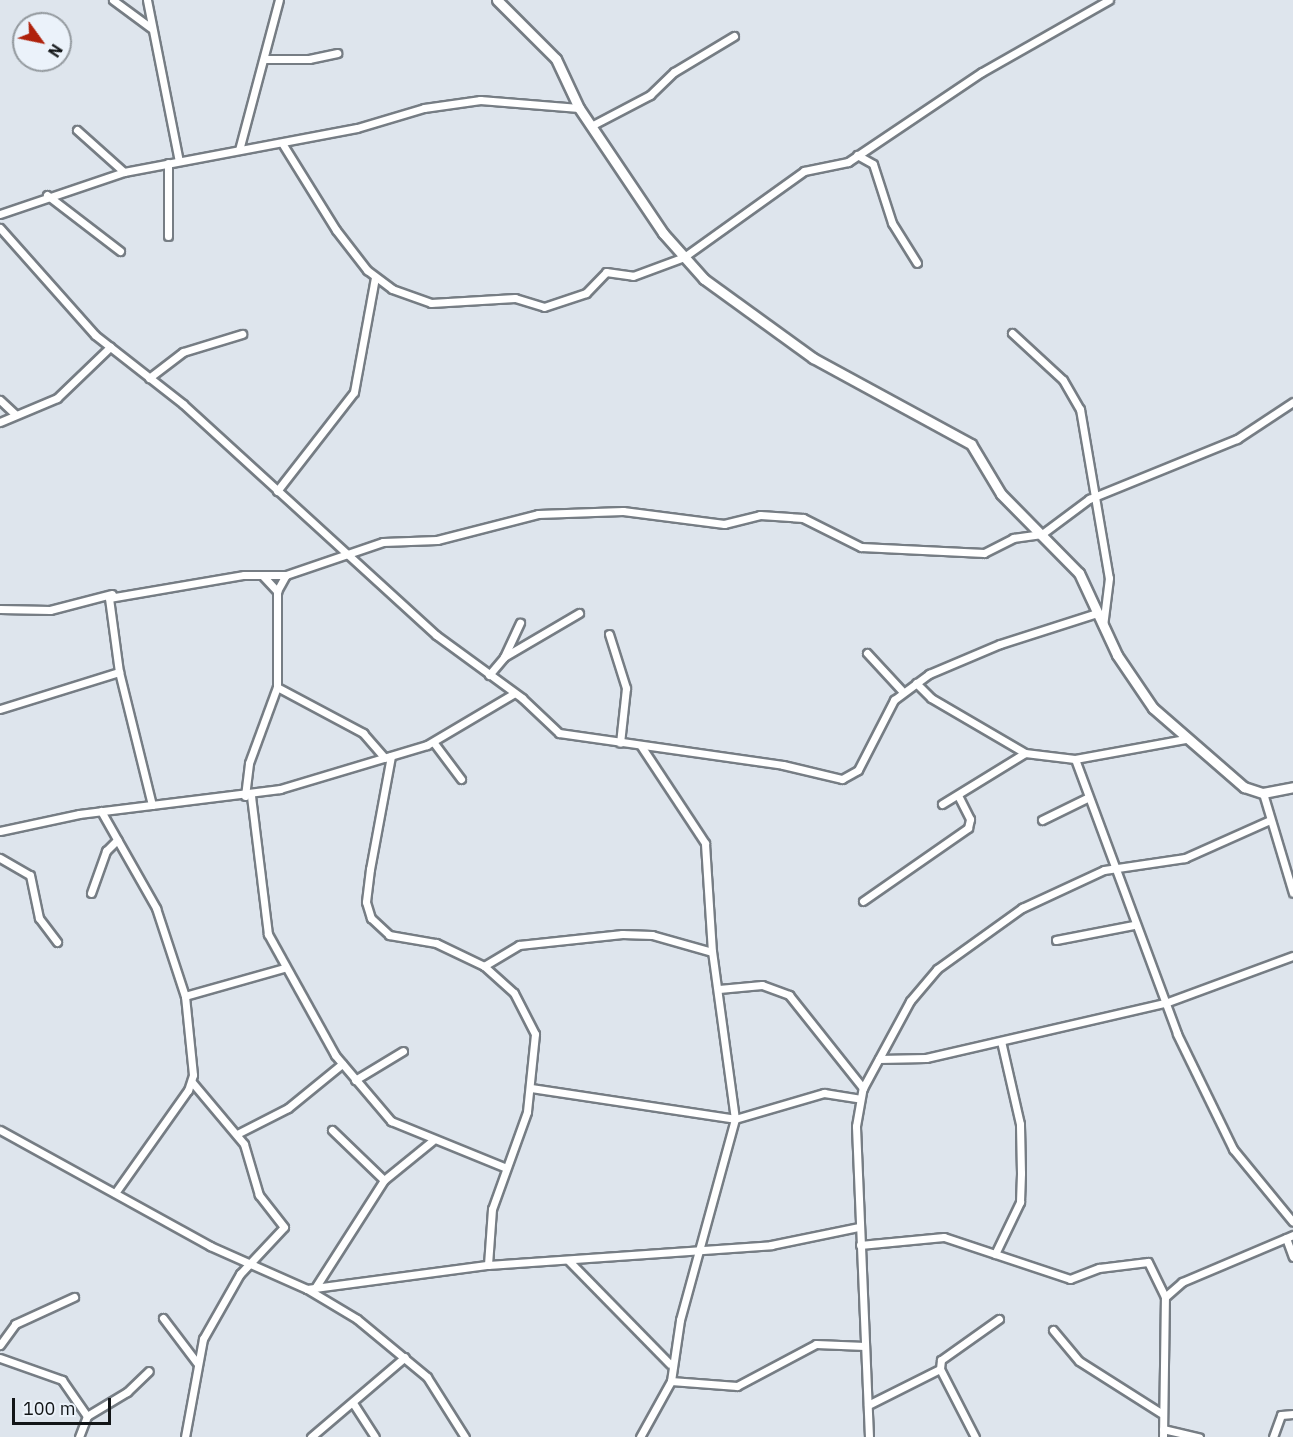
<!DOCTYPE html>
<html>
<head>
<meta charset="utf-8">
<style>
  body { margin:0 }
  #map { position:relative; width:1293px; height:1437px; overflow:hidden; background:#dee5ed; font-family:"IBM Plex Sans",sans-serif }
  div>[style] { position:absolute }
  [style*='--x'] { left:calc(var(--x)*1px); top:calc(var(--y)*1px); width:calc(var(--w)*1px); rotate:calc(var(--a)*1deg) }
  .roads { filter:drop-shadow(2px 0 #767d84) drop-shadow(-2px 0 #767d84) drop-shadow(0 2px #767d84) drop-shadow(0 -2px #767d84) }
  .street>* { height:7px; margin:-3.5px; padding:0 3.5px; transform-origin:3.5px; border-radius:3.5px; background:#fff }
  .secondary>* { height:9px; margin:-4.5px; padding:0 4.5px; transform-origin:4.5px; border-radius:4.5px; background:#fff }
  span { translate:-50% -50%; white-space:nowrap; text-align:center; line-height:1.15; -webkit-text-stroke:5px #ebf2fa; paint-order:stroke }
  .north { position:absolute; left:12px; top:12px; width:60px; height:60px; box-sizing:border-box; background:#ebf2fa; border:2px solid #949a9f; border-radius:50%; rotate:123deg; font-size:16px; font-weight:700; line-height:24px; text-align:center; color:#121517 }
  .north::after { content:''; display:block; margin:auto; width:21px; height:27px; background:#af210b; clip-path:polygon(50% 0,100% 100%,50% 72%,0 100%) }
  .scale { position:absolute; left:12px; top:1398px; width:99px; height:27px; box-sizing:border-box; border:3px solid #121517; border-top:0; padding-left:8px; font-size:18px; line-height:21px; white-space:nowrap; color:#121517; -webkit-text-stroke:4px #ebf2fa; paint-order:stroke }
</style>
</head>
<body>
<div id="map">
  <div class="roads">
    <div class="street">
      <div style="--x:113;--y:0;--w:47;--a:36.4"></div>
      <div style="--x:147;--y:0;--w:164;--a:78.8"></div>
      <div style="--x:264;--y:59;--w:45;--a:0"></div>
      <div style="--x:309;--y:59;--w:29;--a:-12"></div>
      <div style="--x:591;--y:126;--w:67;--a:-27.7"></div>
      <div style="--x:650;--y:95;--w:33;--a:-44"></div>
      <div style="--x:674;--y:72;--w:70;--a:-31"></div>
      <div style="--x:77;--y:130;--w:63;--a:41.8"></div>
      <div style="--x:282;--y:143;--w:102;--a:58.2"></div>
      <div style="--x:336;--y:230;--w:51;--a:52.2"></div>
      <div style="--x:367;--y:270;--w:31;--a:37"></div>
      <div style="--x:392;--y:289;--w:41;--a:19.7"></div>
      <div style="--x:431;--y:303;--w:84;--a:-3.4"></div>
      <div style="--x:515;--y:298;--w:30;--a:17"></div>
      <div style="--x:544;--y:307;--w:44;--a:-18.4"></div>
      <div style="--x:586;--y:293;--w:29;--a:-46"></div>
      <div style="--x:606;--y:272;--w:27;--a:8"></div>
      <div style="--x:633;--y:276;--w:54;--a:-20.4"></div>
      <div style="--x:684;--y:257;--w:148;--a:-35.6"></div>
      <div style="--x:804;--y:171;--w:45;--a:-11.6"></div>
      <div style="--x:848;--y:162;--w:161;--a:-33.9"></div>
      <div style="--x:982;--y:72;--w:146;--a:-29.6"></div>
      <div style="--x:239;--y:150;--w:155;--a:-75.1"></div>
      <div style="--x:857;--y:155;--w:18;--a:29"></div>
      <div style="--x:873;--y:164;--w:62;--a:72.1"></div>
      <div style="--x:892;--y:223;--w:47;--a:58"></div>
      <div style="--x:47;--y:195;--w:92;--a:37.5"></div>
      <div style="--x:0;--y:214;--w:131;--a:-18.7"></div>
      <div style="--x:124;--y:172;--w:237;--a:-10.7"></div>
      <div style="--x:357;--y:128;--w:70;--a:-16.6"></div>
      <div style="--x:424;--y:108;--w:57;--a:-8.1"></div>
      <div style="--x:480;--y:100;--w:99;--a:4.6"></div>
      <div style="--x:0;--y:228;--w:143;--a:48.4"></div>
      <div style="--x:95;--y:335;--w:112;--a:38.1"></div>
      <div style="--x:183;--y:404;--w:343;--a:42.4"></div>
      <div style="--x:436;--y:635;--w:107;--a:36.2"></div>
      <div style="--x:522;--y:698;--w:51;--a:43.4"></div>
      <div style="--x:559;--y:733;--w:226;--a:8.1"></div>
      <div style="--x:783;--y:765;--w:61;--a:13.3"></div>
      <div style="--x:842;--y:779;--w:18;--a:-29"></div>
      <div style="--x:858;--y:770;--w:79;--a:-62.8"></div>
      <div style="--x:894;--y:700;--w:44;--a:-36.6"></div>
      <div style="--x:929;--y:674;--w:77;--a:-22.9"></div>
      <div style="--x:1000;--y:644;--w:102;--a:-17.7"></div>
      <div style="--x:168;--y:236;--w:73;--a:-90"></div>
      <div style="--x:1012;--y:333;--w:69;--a:42.7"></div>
      <div style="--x:1063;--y:380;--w:34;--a:60"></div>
      <div style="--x:1080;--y:409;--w:171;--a:80.3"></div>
      <div style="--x:1109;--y:578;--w:48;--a:97.1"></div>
      <div style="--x:149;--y:378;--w:43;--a:-37.4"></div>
      <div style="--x:183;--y:352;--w:62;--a:-17"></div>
      <div style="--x:0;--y:400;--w:21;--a:43"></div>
      <div style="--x:0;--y:422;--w:62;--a:-22.8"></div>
      <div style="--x:57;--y:398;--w:74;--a:-43.9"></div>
      <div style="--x:277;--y:491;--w:125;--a:-52.1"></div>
      <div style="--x:354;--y:392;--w:116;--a:-79.6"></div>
      <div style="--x:263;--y:576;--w:21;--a:47"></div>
      <div style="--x:0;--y:609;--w:50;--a:1.1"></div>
      <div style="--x:50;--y:610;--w:64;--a:-14.5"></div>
      <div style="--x:609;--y:634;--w:57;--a:72.5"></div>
      <div style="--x:626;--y:688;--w:55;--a:96.2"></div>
      <div style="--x:867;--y:653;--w:53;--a:47.3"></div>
      <div style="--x:504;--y:657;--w:38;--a:-65"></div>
      <div style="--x:489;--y:675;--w:23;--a:-50"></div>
      <div style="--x:504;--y:657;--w:87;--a:-30.4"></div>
      <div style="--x:916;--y:683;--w:21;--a:45"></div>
      <div style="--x:931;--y:698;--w:109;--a:30.3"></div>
      <div style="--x:1025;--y:753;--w:50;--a:6.8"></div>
      <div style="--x:1075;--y:759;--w:112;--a:-10.3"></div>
      <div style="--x:277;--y:687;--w:98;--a:28.1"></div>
      <div style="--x:363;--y:733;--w:33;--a:49"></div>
      <div style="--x:0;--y:709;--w:125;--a:-17.3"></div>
      <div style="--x:434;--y:743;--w:45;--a:53.1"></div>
      <div style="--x:391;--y:756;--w:115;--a:100.5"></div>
      <div style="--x:370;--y:869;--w:33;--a:97"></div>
      <div style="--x:366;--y:902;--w:17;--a:73"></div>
      <div style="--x:371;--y:918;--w:25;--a:43"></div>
      <div style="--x:389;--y:935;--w:48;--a:9.7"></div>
      <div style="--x:436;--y:943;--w:53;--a:25.6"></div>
      <div style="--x:484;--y:966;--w:40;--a:42"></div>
      <div style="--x:514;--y:993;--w:46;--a:62.9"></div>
      <div style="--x:535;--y:1034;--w:78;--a:95.9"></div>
      <div style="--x:527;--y:1112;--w:103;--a:109.8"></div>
      <div style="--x:492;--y:1209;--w:56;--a:94.1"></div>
      <div style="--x:1075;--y:759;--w:293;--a:69.6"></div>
      <div style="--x:1177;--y:1034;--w:128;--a:64"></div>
      <div style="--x:1233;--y:1149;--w:94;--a:50.6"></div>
      <div style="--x:1263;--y:793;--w:104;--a:73.3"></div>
      <div style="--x:245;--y:796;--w:33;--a:-83"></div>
      <div style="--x:249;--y:763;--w:81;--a:-69.8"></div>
      <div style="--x:277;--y:687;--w:96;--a:-90"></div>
      <div style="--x:277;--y:591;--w:18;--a:-61"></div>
      <div style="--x:286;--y:575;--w:102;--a:-18.8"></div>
      <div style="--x:383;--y:542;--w:54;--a:-2.1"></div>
      <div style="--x:437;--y:540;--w:104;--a:-14.4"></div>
      <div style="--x:538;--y:514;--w:85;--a:-2"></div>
      <div style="--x:623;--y:511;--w:102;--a:7.3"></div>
      <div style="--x:724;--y:524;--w:37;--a:-14"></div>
      <div style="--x:760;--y:515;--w:43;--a:4"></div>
      <div style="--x:803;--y:518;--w:65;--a:26.6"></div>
      <div style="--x:861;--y:547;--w:123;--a:2.8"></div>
      <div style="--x:984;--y:553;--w:33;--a:-27"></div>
      <div style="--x:1013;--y:538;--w:29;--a:-8"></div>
      <div style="--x:1042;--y:534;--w:59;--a:-36.7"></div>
      <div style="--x:1089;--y:499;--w:160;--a:-22.1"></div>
      <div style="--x:1237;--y:439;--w:67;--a:-33.5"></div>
      <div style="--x:251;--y:796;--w:139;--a:83"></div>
      <div style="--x:268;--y:934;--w:138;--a:61"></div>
      <div style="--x:335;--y:1055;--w:87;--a:49.7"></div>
      <div style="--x:391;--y:1121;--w:122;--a:22.2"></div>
      <div style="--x:942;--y:804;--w:97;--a:-31.6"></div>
      <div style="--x:152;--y:805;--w:137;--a:-103.9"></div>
      <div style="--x:119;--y:672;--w:75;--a:-97.7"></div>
      <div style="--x:109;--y:598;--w:137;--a:-9.7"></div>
      <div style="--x:244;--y:575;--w:42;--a:0"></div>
      <div style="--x:101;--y:811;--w:112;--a:60.4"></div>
      <div style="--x:156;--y:908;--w:93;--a:71.8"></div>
      <div style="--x:185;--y:996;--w:79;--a:84.2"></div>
      <div style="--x:193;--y:1075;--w:16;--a:108"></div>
      <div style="--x:188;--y:1090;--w:126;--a:125.3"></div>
      <div style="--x:1042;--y:820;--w:50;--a:-26.1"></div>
      <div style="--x:0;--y:831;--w:81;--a:-12.1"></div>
      <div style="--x:79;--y:814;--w:203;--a:-7.1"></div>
      <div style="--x:280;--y:789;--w:153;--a:-16.7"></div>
      <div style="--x:427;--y:745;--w:100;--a:-30.7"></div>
      <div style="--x:0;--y:858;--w:34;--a:30"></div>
      <div style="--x:30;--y:875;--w:44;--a:78.2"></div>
      <div style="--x:39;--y:918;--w:30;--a:53"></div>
      <div style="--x:91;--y:893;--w:45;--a:-70.3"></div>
      <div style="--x:106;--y:851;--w:16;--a:-45"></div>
      <div style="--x:863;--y:901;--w:128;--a:-34.8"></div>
      <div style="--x:968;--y:828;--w:9;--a:-77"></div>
      <div style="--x:970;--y:819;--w:27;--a:-117"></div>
      <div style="--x:1056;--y:940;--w:79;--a:-10.9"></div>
      <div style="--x:484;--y:966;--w:41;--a:-31"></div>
      <div style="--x:519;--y:945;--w:104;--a:-6.1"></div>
      <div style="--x:622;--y:934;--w:30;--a:2"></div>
      <div style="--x:652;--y:935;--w:62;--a:15.8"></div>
      <div style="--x:719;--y:989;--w:43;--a:-5.3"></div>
      <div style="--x:762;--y:985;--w:29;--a:20"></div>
      <div style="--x:789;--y:995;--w:119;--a:51.5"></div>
      <div style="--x:185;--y:996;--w:103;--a:-15.8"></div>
      <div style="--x:879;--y:1059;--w:47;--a:-1.2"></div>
      <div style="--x:926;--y:1058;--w:245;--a:-13"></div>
      <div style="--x:1165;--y:1003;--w:136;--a:-20.2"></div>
      <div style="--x:355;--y:1080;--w:56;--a:-31.1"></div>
      <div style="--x:531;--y:1088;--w:206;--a:8.6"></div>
      <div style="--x:735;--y:1119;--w:93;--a:-16.3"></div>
      <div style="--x:824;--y:1093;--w:36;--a:9"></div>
      <div style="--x:0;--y:1130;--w:240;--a:28.9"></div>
      <div style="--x:210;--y:1246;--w:106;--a:23.9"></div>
      <div style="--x:307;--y:1289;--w:58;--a:31"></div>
      <div style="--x:357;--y:1319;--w:91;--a:39.6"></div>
      <div style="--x:427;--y:1377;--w:71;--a:57.7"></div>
      <div style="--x:332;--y:1130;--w:72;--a:43.9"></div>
      <div style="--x:237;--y:1134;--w:57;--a:-27"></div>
      <div style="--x:288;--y:1108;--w:70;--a:-39.2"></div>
      <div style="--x:1286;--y:1238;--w:20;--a:70"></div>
      <div style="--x:860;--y:1245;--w:84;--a:-5.4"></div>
      <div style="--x:944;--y:1237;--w:133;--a:18.4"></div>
      <div style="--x:1070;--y:1279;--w:31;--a:-21"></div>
      <div style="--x:1099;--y:1268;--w:49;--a:-7"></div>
      <div style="--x:1148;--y:1262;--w:39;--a:64"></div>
      <div style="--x:995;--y:1254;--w:58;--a:-64.3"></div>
      <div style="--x:1020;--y:1202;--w:29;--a:-88"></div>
      <div style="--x:1021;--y:1173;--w:49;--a:-91.2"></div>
      <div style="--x:1020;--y:1124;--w:85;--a:-102.9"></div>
      <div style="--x:569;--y:1261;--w:144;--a:45.6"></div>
      <div style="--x:315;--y:1288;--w:128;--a:-57.4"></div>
      <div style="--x:384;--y:1180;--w:62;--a:-39.1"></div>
      <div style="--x:307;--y:1289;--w:183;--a:-7.6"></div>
      <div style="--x:488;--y:1265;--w:284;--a:-4"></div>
      <div style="--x:771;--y:1245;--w:90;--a:-11.6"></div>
      <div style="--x:163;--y:1318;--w:56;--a:52.9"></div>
      <div style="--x:1053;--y:1330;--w:40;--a:50"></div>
      <div style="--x:1079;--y:1361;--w:97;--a:32.4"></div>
      <div style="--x:0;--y:1345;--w:26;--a:-54"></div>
      <div style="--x:15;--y:1324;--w:65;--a:-24.6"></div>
      <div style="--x:0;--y:1358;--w:66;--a:19.5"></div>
      <div style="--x:62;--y:1380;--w:44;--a:55.2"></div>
      <div style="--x:671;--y:1381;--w:66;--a:4.3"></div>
      <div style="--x:737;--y:1386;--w:89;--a:-28"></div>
      <div style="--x:816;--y:1344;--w:49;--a:2.3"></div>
      <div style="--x:353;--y:1403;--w:40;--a:57.1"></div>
      <div style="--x:868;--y:1405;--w:80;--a:-26.6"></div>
      <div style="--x:1163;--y:1429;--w:37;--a:13"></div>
      <div style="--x:79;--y:1437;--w:22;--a:-69"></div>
      <div style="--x:87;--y:1416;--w:47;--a:-31"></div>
      <div style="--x:127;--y:1392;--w:30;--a:-44"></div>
      <div style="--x:185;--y:1437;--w:100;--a:-79.6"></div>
      <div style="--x:203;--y:1339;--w:75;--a:-60.4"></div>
      <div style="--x:240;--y:1274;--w:64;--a:-46.9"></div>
      <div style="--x:284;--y:1227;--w:41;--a:-128"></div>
      <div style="--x:259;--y:1195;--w:53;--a:-106.4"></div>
      <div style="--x:244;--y:1144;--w:81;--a:-130"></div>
      <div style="--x:311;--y:1437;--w:123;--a:-40.4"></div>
      <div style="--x:640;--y:1437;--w:64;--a:-61"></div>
      <div style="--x:671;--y:1381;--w:62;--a:-81.6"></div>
      <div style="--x:680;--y:1320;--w:208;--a:-74.7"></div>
      <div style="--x:735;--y:1119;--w:169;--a:-97.8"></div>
      <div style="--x:712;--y:952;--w:109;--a:-93.7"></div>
      <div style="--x:705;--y:843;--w:116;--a:-123.4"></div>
      <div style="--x:869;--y:1437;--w:311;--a:-92.4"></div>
      <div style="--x:856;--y:1126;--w:39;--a:-80"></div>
      <div style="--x:863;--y:1088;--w:99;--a:-61.6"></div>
      <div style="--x:910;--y:1001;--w:42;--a:-49.8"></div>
      <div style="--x:937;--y:969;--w:105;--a:-35.7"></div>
      <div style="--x:1022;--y:908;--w:90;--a:-24.9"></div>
      <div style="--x:1104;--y:870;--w:82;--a:-8.4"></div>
      <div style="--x:1185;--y:858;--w:93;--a:-24.1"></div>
      <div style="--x:975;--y:1437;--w:76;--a:-117.2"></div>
      <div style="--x:940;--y:1369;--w:9;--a:-84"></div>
      <div style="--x:941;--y:1360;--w:71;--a:-35.3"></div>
      <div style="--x:1163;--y:1437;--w:140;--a:-89.2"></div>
      <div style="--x:1165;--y:1297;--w:23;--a:-41"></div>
      <div style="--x:1182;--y:1282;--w:121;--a:-22.9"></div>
      <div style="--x:1273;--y:1437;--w:23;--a:-70"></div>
      <div style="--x:1281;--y:1415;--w:12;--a:-5"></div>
    </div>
    <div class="secondary">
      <div style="--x:497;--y:0;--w:83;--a:45"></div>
      <div style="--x:556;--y:59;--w:54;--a:64.9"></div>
      <div style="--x:579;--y:108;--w:151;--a:56.1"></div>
      <div style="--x:663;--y:233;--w:62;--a:48.3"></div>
      <div style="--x:704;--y:279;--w:135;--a:35.9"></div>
      <div style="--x:813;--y:358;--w:180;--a:28.6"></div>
      <div style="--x:971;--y:444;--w:58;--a:59"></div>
      <div style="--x:1001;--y:494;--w:111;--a:45.4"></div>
      <div style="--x:1079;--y:573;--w:90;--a:65.1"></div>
      <div style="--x:1117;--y:655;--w:64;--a:55.8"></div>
      <div style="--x:1153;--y:708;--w:121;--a:41"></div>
      <div style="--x:1244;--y:787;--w:20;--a:18"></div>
      <div style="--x:1263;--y:793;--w:31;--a:-11"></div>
    </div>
  </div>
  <div class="north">N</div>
  <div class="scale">100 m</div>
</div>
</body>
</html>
